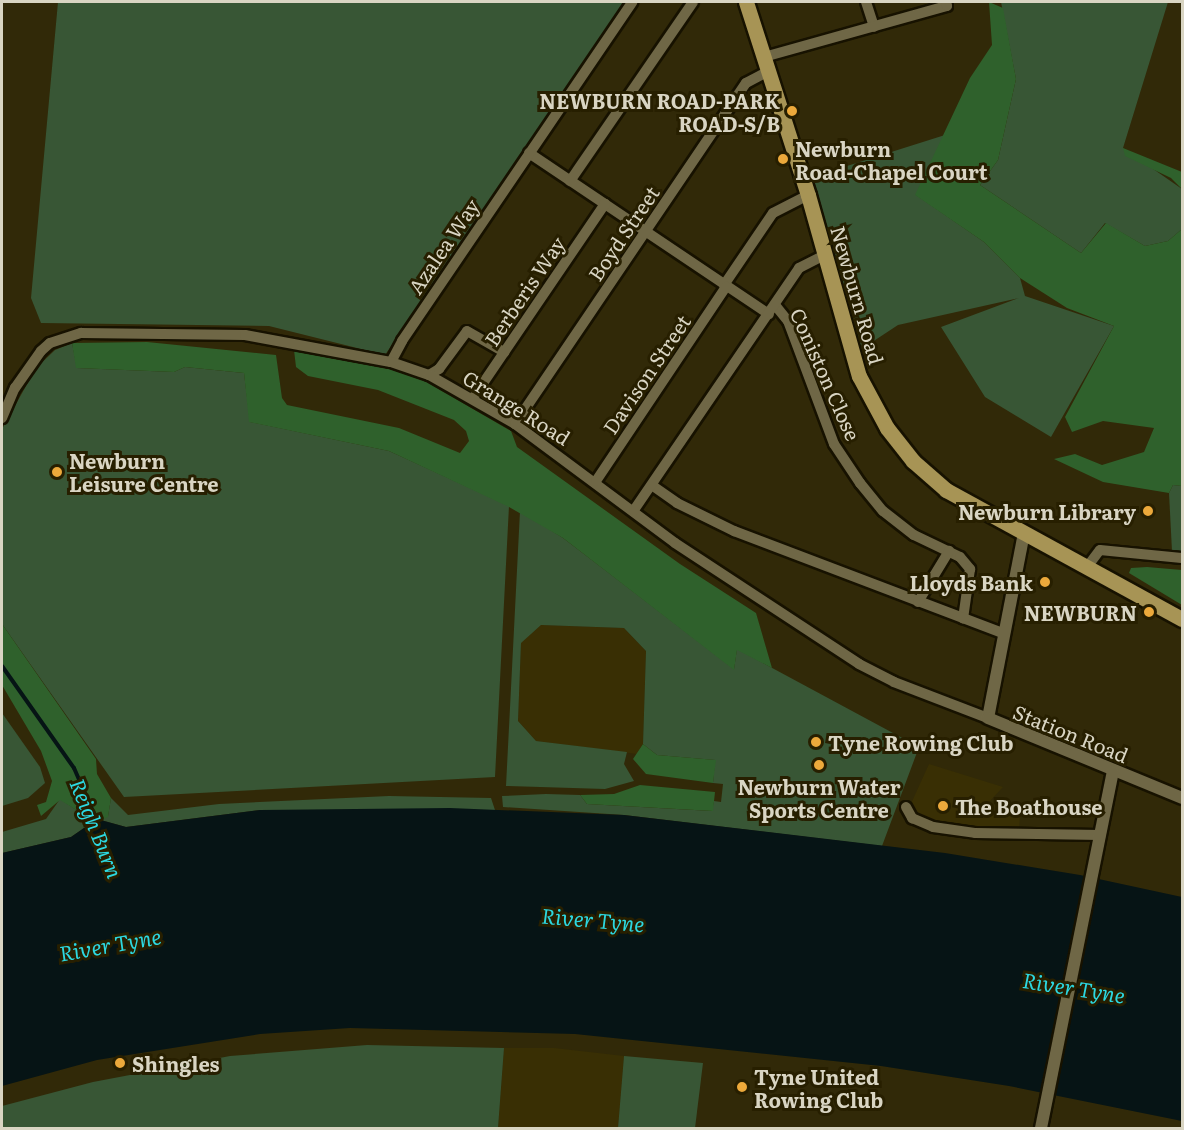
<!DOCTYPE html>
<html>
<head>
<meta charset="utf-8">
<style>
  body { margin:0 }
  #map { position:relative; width:1184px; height:1130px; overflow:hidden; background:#312908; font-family:Literata,serif }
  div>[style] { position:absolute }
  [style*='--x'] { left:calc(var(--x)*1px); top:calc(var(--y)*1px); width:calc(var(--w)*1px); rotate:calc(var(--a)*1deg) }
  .built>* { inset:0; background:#392f04 }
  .green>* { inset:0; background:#385635 }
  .forest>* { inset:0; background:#2f612c }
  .water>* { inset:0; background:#061415 }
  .stream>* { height:4px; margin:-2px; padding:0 2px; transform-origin:2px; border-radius:2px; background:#061415 }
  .roads { filter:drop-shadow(2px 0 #171200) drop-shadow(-2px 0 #171200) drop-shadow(0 2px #171200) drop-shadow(0 -2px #171200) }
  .minor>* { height:10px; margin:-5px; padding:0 5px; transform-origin:5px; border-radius:5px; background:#6f6746 }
  .tertiary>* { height:12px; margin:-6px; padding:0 6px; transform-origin:6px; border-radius:6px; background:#6f6746 }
  .primary>* { height:15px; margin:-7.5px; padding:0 7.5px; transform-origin:7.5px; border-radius:7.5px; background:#a79455 }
  .dots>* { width:16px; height:16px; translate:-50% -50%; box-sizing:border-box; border:3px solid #271f00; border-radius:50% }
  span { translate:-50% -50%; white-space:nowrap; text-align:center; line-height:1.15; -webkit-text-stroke:6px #271f00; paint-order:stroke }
  .poi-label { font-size:20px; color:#d9d5c3; font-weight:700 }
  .right { translate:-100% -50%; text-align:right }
  .left { translate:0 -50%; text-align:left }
  .street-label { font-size:20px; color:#d9d5c3 }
  .water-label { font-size:21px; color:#2cd8e0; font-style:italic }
  .frame { position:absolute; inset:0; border:3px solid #d9d5c3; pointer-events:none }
</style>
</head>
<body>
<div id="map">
  <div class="built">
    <div style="clip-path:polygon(541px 625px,624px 628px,646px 651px,643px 744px,637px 754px,536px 741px,518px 721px,521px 642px)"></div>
    <div style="clip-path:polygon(929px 764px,1003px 787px,990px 801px,988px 814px,1020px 816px,1019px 830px,956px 827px,935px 824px,916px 814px,909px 808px)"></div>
    <div style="clip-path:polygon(504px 1048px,554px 1048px,624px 1056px,618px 1128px,498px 1128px)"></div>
  </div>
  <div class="green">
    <div style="clip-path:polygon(58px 2px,627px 2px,385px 355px,269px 326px,41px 323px,31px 298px)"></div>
    <div style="clip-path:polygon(1001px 2px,1168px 2px,1123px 148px,1182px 189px,1182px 229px,1168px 241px,1145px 246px,1105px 223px,1081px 253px,980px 185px,998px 160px,1016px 79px)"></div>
    <div style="clip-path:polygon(945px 135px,916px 195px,984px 242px,1020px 278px,1025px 296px,1114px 326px,1051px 437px,985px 397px,941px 327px,1019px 298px,898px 325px,857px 352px,809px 178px)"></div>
    <div style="clip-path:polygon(72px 343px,77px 368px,174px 372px,185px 367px,244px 373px,250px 422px,389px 451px,509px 506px,495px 777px,124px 797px,2px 624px,2px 429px,36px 368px,55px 350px)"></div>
    <div style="clip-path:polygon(1173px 485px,1182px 486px,1182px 552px,1172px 551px,1169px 493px)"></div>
    <div style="clip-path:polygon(520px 511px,563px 538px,734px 669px,737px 649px,919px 747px,882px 846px,624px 815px,503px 807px,502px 796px,546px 794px,580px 795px,587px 804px,712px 811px,714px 801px,721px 802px,723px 784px,713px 783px,715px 760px,657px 755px,643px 744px,646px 651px,624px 628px,541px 625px,521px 643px,518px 721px,536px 741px,627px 752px,624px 764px,634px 781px,605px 789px,506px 786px)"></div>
    <div style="clip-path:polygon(2px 713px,40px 767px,45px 783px,28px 798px,2px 806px)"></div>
    <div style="clip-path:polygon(389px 796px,491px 798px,495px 810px,260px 810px,126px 827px,97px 819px,108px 816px,111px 798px,128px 815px,219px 804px)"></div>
    <div style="clip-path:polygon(60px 799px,78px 811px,84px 828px,71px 837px,2px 853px,2px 832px,46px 819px)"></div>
    <div style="clip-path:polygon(367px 1045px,504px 1048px,498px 1128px,2px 1128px,2px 1106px,93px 1082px,230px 1056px)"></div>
    <div style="clip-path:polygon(624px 1056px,703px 1063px,695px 1128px,618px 1128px)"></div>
  </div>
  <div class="forest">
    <div style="clip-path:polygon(989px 2px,1003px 8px,1016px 79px,998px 160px,980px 185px,1081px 253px,1106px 223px,1145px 246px,1168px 241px,1182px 229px,1182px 486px,1173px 485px,1169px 493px,1103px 482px,1054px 459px,1075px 454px,1102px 465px,1144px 452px,1154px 428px,1103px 421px,1072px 432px,1065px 417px,1114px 326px,1067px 308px,1020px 278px,984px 242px,915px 195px,970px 78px,992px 45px)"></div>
    <div style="clip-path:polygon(1123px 148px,1182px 172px,1182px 189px,1171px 178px,1125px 156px)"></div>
    <div style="clip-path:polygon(147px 342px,276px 355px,282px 398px,287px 405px,399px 428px,460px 453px,469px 441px,466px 431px,454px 420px,378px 390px,308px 376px,296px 367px,294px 350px,387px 368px,425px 381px,511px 431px,517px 447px,680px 564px,756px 613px,772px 668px,737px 650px,734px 670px,563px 538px,509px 507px,389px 451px,249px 422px,244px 373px,185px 367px,174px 372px,76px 368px,72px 343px)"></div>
    <div style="clip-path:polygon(1147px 567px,1182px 570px,1182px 605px,1129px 573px,1131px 568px)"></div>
    <div style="clip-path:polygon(2px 624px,96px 759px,97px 774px,111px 798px,108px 817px,84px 828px,78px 811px,60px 800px,41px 816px,37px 805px,46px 802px,52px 781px,41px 751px,2px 685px)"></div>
    <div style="clip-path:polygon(643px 744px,657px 755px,716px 760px,713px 783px,646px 774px,633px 759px)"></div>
    <div style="clip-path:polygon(640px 785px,715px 792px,713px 811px,587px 804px,580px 795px,614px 794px)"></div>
  </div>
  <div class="water">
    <div style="clip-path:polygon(450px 808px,624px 815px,945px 853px,1080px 875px,1182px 897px,1182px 1121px,1009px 1086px,881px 1066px,575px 1034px,350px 1028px,260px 1034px,97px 1060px,2px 1086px,2px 853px,71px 837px,97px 819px,126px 827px,260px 810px)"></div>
  </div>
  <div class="stream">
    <div style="--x:2;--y:666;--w:125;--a:54.8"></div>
    <div style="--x:74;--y:768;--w:60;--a:66.4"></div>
  </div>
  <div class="roads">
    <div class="minor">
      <div style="--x:866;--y:2;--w:26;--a:72"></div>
      <div style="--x:764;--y:57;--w:190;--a:-15.6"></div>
      <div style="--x:947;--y:6;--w:4;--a:-104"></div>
      <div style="--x:529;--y:153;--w:289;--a:33.9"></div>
      <div style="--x:570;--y:181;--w:217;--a:-55.5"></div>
      <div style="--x:724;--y:285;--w:87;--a:-55.8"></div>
      <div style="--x:773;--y:213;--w:39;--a:-27"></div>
      <div style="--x:775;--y:305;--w:21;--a:51"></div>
      <div style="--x:788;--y:321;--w:131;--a:69.5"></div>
      <div style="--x:834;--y:444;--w:47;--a:56.3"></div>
      <div style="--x:860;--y:483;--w:36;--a:51"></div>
      <div style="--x:883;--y:511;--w:39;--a:38"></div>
      <div style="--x:914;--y:535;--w:51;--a:25.6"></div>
      <div style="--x:960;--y:557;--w:16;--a:50"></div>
      <div style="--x:970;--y:569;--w:50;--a:98"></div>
      <div style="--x:391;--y:362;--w:24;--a:-62"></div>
      <div style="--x:402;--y:341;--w:410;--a:-55.8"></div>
      <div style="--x:429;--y:375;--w:12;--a:-31"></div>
      <div style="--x:439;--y:369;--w:47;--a:-53.6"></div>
      <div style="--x:467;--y:331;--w:43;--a:29.6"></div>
      <div style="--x:473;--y:398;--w:235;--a:-55.8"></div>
      <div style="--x:2;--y:418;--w:33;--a:-67"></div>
      <div style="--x:15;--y:388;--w:45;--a:-54.9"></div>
      <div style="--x:41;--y:351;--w:12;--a:-42"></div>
      <div style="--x:50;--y:343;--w:33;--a:-18"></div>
      <div style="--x:81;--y:333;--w:164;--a:0.7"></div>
      <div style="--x:245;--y:335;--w:148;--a:10.5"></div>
      <div style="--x:391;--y:362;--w:40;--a:18.9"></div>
      <div style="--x:429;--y:375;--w:99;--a:29.7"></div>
      <div style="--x:515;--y:424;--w:199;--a:36.6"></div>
      <div style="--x:675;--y:543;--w:220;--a:33.3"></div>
      <div style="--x:859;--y:664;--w:39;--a:27"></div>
      <div style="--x:894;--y:682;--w:101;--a:21"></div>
      <div style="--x:515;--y:424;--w:412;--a:-55.9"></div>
      <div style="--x:746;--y:83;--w:26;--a:-28"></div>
      <div style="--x:596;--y:481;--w:234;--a:-56.2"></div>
      <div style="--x:653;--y:486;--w:29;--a:35"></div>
      <div style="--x:677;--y:503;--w:64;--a:26.2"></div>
      <div style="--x:734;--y:531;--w:290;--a:20.8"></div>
      <div style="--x:634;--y:510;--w:293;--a:-55.7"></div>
      <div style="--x:799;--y:268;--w:29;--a:-27"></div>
      <div style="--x:1087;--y:567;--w:21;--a:-53"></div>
      <div style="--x:1100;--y:550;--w:82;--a:5.6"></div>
      <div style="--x:918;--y:602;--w:60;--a:-58.7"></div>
      <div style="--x:906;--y:807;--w:13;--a:61"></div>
      <div style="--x:912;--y:818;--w:23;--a:23"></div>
      <div style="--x:933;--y:827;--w:42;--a:8.1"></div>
      <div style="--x:975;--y:833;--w:125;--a:0.9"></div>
    </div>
    <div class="tertiary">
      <div style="--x:1024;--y:533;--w:188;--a:101"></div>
      <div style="--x:988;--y:718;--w:210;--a:22.4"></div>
      <div style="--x:1041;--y:1128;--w:363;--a:-78.6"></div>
    </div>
    <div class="primary">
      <div style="--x:746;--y:2;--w:203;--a:72.2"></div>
      <div style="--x:808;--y:195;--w:188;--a:74.3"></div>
      <div style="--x:859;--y:376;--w:59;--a:61.7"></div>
      <div style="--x:887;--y:428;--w:42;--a:51.8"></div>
      <div style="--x:913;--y:461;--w:44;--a:41.3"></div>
      <div style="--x:946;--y:490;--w:269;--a:28.7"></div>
    </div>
  </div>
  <div class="dots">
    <div style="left:792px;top:111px;background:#eca93b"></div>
    <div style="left:783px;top:159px;background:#eca93b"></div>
    <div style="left:57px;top:472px;background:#eca93b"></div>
    <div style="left:1148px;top:511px;background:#eca93b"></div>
    <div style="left:1045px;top:582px;background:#eca93b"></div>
    <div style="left:1149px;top:612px;background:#eca93b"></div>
    <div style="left:816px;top:742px;background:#eca93b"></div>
    <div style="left:819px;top:765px;background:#eca93b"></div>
    <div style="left:943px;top:806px;background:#eca93b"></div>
    <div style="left:120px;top:1063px;background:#eca93b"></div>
    <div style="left:742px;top:1087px;background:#eca93b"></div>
  </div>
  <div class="poi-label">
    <span class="right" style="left:780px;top:112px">NEWBURN ROAD-PARK<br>ROAD-S/B</span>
    <span class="left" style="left:795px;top:160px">Newburn<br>Road-Chapel Court</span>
    <span class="left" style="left:69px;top:472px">Newburn<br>Leisure Centre</span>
    <span class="right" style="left:1136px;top:511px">Newburn Library</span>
    <span class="right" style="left:1033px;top:582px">Lloyds Bank</span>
    <span class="right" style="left:1137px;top:612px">NEWBURN</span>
    <span class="left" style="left:828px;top:742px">Tyne Rowing Club</span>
    <span style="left:819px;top:798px">Newburn Water<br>Sports Centre</span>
    <span class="left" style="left:955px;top:806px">The Boathouse</span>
    <span class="left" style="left:132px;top:1063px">Shingles</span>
    <span class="left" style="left:754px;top:1088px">Tyne United<br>Rowing Club</span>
  </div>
  <div class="street-label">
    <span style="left:623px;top:233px;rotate:-56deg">Boyd Street</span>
    <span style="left:443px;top:246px;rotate:-56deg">Azalea Way</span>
    <span style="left:524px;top:291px;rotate:-56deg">Berberis Way</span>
    <span style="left:858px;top:295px;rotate:74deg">Newburn Road</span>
    <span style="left:646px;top:374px;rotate:-56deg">Davison Street</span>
    <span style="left:826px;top:374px;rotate:66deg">Coniston Close</span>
    <span style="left:517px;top:407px;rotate:32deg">Grange Road</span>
    <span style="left:1071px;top:733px;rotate:22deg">Station Road</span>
  </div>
  <div class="water-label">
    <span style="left:97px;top:828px;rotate:68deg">Reigh Burn</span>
    <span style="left:593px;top:919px;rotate:5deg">River Tyne</span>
    <span style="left:110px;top:944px;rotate:-10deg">River Tyne</span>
    <span style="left:1074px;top:987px;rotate:9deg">River Tyne</span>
  </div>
  <div class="frame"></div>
</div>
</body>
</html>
